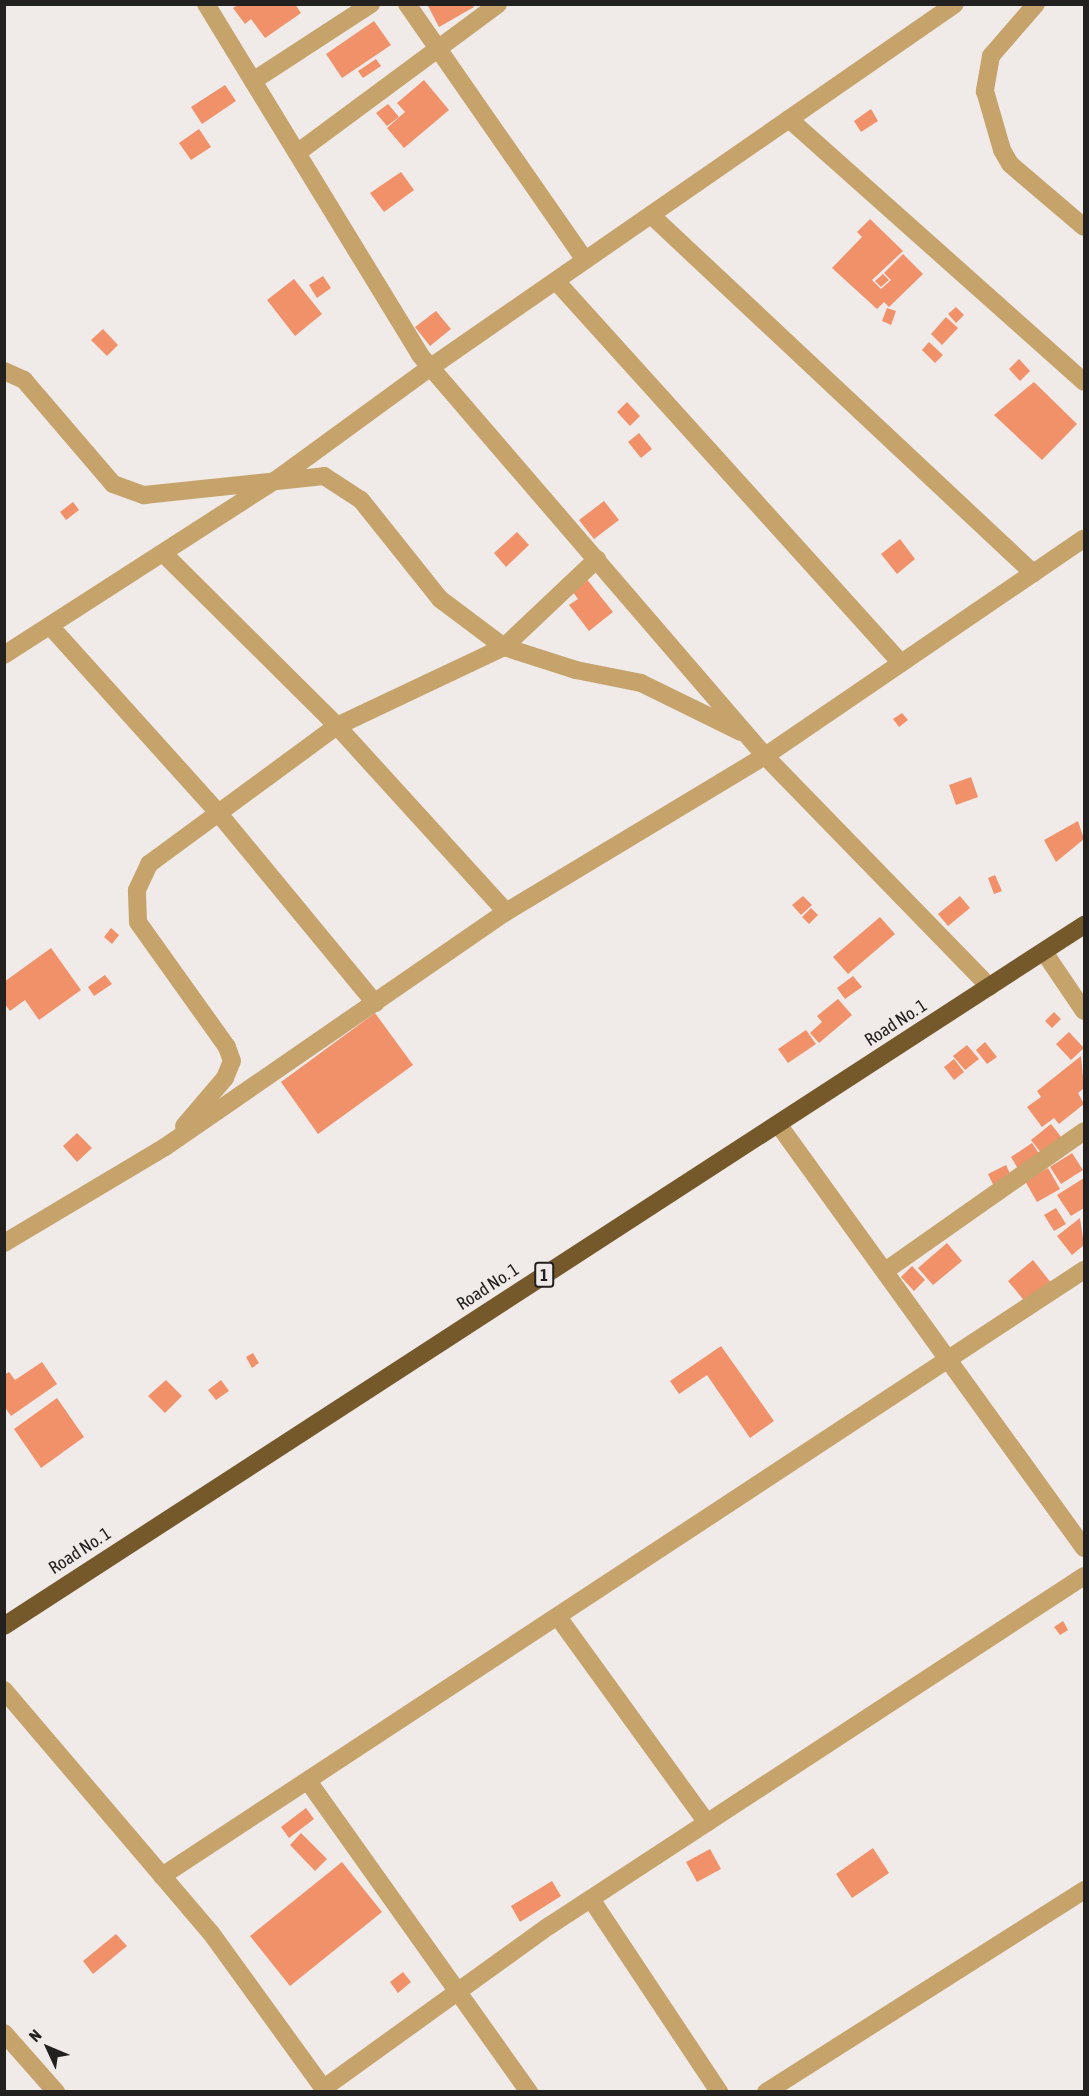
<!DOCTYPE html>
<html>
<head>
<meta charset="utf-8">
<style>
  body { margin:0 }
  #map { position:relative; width:1089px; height:2096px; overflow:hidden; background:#f0ebe9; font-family:"Asap Condensed",sans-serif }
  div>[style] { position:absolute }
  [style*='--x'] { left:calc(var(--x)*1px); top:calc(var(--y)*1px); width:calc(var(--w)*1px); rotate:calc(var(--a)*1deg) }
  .building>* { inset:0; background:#f0916a }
  .minor>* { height:18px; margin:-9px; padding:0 9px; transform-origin:9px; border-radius:9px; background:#c7a36c }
  .highway>* { height:18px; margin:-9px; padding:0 9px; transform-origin:9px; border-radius:9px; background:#76592a }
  span { translate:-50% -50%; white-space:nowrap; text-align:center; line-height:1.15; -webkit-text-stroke:6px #f0ebe9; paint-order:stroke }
  .shield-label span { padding:2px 4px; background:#f0ebe9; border:2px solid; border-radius:4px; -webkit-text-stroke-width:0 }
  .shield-label { font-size:16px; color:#232120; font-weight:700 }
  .street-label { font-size:18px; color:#232120 }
  .frame { position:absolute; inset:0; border:6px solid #232120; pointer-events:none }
  .north { position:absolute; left:18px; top:2018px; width:60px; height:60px; -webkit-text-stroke:4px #f0ebe9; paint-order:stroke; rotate:314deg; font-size:16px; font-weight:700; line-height:24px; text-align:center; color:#232120 }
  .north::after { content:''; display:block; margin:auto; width:21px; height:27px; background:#232120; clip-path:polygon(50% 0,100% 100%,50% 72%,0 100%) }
</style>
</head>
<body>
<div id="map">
  <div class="building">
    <div style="clip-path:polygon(239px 4px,295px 4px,301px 13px,265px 38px,251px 19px,245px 24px,233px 8px)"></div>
    <div style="clip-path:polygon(427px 4px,472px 4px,474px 7px,439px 27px)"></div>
    <div style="clip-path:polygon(374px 21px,391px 45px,342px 78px,326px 54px)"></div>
    <div style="clip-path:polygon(376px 59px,381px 66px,363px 78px,358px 71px)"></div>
    <div style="clip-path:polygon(424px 80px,449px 110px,404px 148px,387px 128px,405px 112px,397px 103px)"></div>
    <div style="clip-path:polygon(225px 85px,236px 101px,202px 124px,191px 107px)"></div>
    <div style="clip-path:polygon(388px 104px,399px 117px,387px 126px,376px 113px)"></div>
    <div style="clip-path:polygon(871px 109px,878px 121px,861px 132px,854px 121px)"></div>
    <div style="clip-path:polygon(199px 129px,211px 147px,191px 160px,179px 143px)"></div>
    <div style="clip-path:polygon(401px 172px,414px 190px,384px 212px,370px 193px)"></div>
    <div style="clip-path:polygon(870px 219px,903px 251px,872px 280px,881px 289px,891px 280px,884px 273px,903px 254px,923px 274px,889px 307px,884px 302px,877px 309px,832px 268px,862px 237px,857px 232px)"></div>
    <div style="clip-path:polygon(883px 274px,889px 280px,881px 287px,875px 281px)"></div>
    <div style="clip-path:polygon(323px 276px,331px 288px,317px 298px,309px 285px)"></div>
    <div style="clip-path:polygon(294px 279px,322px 314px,295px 336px,267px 300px)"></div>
    <div style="clip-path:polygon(956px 307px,964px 315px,956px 323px,948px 314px)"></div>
    <div style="clip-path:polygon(887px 308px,896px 311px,891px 325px,882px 321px)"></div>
    <div style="clip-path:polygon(436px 311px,451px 329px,430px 346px,415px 327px)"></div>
    <div style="clip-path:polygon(946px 317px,958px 328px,942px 345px,931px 334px)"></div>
    <div style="clip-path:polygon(103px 329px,118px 345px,107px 356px,91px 340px)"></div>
    <div style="clip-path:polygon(929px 342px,943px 355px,935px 363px,922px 350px)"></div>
    <div style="clip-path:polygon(1019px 359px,1030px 371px,1020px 381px,1009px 369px)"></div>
    <div style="clip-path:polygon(1034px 382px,1077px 424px,1042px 460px,994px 415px)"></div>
    <div style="clip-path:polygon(627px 402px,640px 416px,630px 426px,617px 412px)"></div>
    <div style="clip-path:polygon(639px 433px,652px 449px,641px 458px,628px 442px)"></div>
    <div style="clip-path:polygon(604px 501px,619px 520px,594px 539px,579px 520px)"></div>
    <div style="clip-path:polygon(73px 502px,79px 510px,66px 520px,60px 512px)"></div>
    <div style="clip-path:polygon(517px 532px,529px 545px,506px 567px,494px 553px)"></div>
    <div style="clip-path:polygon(900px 539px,915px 559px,897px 574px,881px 554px)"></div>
    <div style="clip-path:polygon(585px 577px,613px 612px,589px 631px,569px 605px,578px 599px,570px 588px)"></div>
    <div style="clip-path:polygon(902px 713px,908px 720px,899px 727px,893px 719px)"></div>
    <div style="clip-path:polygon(971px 777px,978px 797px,956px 805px,949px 785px)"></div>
    <div style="clip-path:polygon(1078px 821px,1084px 839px,1056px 862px,1044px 840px)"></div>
    <div style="clip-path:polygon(995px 875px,1002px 891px,994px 894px,988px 878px)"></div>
    <div style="clip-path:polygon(803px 896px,812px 905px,801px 915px,792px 905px)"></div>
    <div style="clip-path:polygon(960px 896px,970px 908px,948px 926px,938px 914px)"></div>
    <div style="clip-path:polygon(811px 908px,818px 915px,809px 924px,802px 917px)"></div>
    <div style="clip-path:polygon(880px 917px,895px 934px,848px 974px,833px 957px)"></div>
    <div style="clip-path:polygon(111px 928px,119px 935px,112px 944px,104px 937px)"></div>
    <div style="clip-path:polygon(51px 948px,81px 990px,39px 1020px,25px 1000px,10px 1011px,4px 1003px,4px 982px)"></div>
    <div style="clip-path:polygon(105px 975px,112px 984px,94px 996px,88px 987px)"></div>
    <div style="clip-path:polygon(853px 976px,862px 987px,845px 999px,837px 988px)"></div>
    <div style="clip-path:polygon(838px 999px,852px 1015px,819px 1043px,810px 1033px,822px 1022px,817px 1016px)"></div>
    <div style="clip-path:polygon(1054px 1012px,1061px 1019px,1052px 1028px,1045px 1021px)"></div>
    <div style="clip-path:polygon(375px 1013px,413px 1065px,318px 1134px,281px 1082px)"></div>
    <div style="clip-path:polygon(806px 1030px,816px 1044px,788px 1063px,778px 1049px)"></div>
    <div style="clip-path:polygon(1069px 1032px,1084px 1048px,1071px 1060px,1056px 1044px)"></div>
    <div style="clip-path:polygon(985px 1042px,997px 1057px,987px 1064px,976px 1050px)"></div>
    <div style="clip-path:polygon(967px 1045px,979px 1059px,965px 1070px,953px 1056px)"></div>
    <div style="clip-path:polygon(1081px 1056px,1084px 1088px,1078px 1093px,1084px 1104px,1059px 1124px,1054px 1118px,1042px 1127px,1027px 1107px,1041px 1097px,1037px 1091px)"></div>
    <div style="clip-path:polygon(954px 1059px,964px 1072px,954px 1080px,944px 1067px)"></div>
    <div style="clip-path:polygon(1051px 1124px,1065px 1142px,1045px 1158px,1031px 1140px)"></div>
    <div style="clip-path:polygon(77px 1133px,92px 1148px,77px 1162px,63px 1146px)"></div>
    <div style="clip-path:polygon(1032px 1143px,1042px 1158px,1020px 1172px,1011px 1157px)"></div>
    <div style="clip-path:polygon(1072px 1153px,1083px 1170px,1061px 1184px,1050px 1167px)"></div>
    <div style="clip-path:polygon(1006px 1165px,1014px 1182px,996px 1191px,988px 1174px)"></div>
    <div style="clip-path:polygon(1048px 1168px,1060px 1189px,1037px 1202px,1025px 1181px)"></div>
    <div style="clip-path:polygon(1084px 1178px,1084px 1208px,1071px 1216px,1057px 1195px)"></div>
    <div style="clip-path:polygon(1056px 1208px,1066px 1224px,1054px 1231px,1044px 1215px)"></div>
    <div style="clip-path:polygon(1080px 1218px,1084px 1245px,1072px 1255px,1057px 1236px)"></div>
    <div style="clip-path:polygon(947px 1243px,962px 1261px,933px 1285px,918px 1268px)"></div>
    <div style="clip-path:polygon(1033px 1260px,1052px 1284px,1027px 1304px,1008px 1281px)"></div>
    <div style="clip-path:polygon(912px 1266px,925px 1280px,914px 1291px,901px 1277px)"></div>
    <div style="clip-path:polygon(721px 1346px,774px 1421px,750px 1438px,707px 1375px,679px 1394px,670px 1381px)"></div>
    <div style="clip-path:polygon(253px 1353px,259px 1363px,252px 1368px,246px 1357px)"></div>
    <div style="clip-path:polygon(42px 1362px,57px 1384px,11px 1416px,4px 1406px,4px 1375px,9px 1372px,15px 1380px)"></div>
    <div style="clip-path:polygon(166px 1380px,182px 1396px,165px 1413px,148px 1396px)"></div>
    <div style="clip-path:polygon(221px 1380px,229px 1391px,216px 1400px,208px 1390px)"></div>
    <div style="clip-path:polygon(57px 1398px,84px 1437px,41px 1468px,14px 1429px)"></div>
    <div style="clip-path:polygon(1063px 1621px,1068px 1630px,1060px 1635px,1054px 1627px)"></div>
    <div style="clip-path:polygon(306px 1808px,314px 1819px,289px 1838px,281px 1827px)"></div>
    <div style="clip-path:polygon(301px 1833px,327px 1859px,315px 1871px,290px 1845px)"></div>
    <div style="clip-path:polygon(873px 1848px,889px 1873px,852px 1898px,836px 1874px)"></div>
    <div style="clip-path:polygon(710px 1849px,721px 1869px,697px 1882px,686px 1862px)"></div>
    <div style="clip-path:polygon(342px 1862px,382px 1912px,290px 1986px,250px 1936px)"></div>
    <div style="clip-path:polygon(552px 1881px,561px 1896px,520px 1922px,511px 1906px)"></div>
    <div style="clip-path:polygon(116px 1934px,127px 1946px,93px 1974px,83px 1961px)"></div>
    <div style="clip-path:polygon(403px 1972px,411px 1982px,398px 1993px,390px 1982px)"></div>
  </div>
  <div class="minor">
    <div style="--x:206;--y:4;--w:411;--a:58.6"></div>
    <div style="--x:420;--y:355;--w:529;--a:49.29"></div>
    <div style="--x:765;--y:756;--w:322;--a:45.8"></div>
    <div style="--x:407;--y:4;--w:312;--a:55.2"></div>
    <div style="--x:1036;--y:4;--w:69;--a:130.9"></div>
    <div style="--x:991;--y:56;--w:36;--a:100"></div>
    <div style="--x:985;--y:91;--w:61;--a:73.9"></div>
    <div style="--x:1002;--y:150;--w:16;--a:60"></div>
    <div style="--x:1010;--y:164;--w:97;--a:40.4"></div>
    <div style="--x:253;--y:81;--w:141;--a:-33.1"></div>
    <div style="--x:789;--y:119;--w:395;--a:41.7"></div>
    <div style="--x:297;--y:153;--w:250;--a:-36.5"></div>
    <div style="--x:651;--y:215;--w:524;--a:43.14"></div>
    <div style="--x:556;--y:281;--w:515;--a:47.91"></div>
    <div style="--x:4;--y:371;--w:22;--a:24"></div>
    <div style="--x:24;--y:380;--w:137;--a:49.4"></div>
    <div style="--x:113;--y:484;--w:33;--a:20"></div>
    <div style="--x:144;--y:495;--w:181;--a:-6"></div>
    <div style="--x:324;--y:476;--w:44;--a:33"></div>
    <div style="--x:361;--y:500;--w:127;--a:51.4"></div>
    <div style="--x:440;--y:599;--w:80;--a:36.9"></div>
    <div style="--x:504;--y:647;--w:76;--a:17.7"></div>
    <div style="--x:576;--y:670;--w:66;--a:11.3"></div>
    <div style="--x:641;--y:683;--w:111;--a:26.1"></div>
    <div style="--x:164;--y:554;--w:244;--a:44.8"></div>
    <div style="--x:337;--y:726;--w:251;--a:47.7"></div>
    <div style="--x:51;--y:627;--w:253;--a:48"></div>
    <div style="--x:220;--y:815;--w:244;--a:50.5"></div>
    <div style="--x:4;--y:655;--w:328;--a:-32.8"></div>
    <div style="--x:280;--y:477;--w:187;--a:-36.1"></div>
    <div style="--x:431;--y:367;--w:637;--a:-34.71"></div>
    <div style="--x:1044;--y:952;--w:71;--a:55.9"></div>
    <div style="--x:778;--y:1124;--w:523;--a:54.18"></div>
    <div style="--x:184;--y:1126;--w:63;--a:-49.5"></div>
    <div style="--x:225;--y:1078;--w:18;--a:-68"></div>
    <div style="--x:232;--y:1061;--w:15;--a:-110"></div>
    <div style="--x:227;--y:1047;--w:153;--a:-125.5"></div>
    <div style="--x:138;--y:922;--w:32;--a:-92"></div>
    <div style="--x:137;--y:890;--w:29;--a:-65"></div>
    <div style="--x:149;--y:864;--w:233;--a:-36.3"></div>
    <div style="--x:337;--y:726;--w:185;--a:-25.3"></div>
    <div style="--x:504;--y:647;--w:128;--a:-43.4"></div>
    <div style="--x:4;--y:1243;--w:187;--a:-30.8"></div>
    <div style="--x:165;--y:1147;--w:414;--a:-34.6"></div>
    <div style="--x:506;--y:912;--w:302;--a:-31.1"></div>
    <div style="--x:765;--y:756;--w:386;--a:-34.3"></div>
    <div style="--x:885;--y:1271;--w:243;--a:-35.1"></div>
    <div style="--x:558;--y:1617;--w:254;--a:54.1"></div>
    <div style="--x:4;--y:1690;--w:319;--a:49.6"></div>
    <div style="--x:211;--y:1933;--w:196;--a:54.1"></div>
    <div style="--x:308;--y:1781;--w:382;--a:54.6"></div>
    <div style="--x:162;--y:1876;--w:1103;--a:-33.32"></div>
    <div style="--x:591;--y:1899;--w:232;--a:56.4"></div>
    <div style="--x:4;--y:2033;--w:79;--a:48.6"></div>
    <div style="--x:324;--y:2088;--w:277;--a:-35.8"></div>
    <div style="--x:549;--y:1926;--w:639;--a:-33.19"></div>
    <div style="--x:766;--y:2092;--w:377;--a:-32.4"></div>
  </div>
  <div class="highway">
    <div style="--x:4;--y:1626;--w:1288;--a:-32.99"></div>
  </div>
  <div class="shield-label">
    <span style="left:544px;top:1275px">1</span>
  </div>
  <div class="street-label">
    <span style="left:896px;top:1023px;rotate:-33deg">Road No. 1</span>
    <span style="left:488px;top:1287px;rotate:-33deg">Road No. 1</span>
    <span style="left:80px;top:1551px;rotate:-33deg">Road No. 1</span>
  </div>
  <div class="frame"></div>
  <div class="north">N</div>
</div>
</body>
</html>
